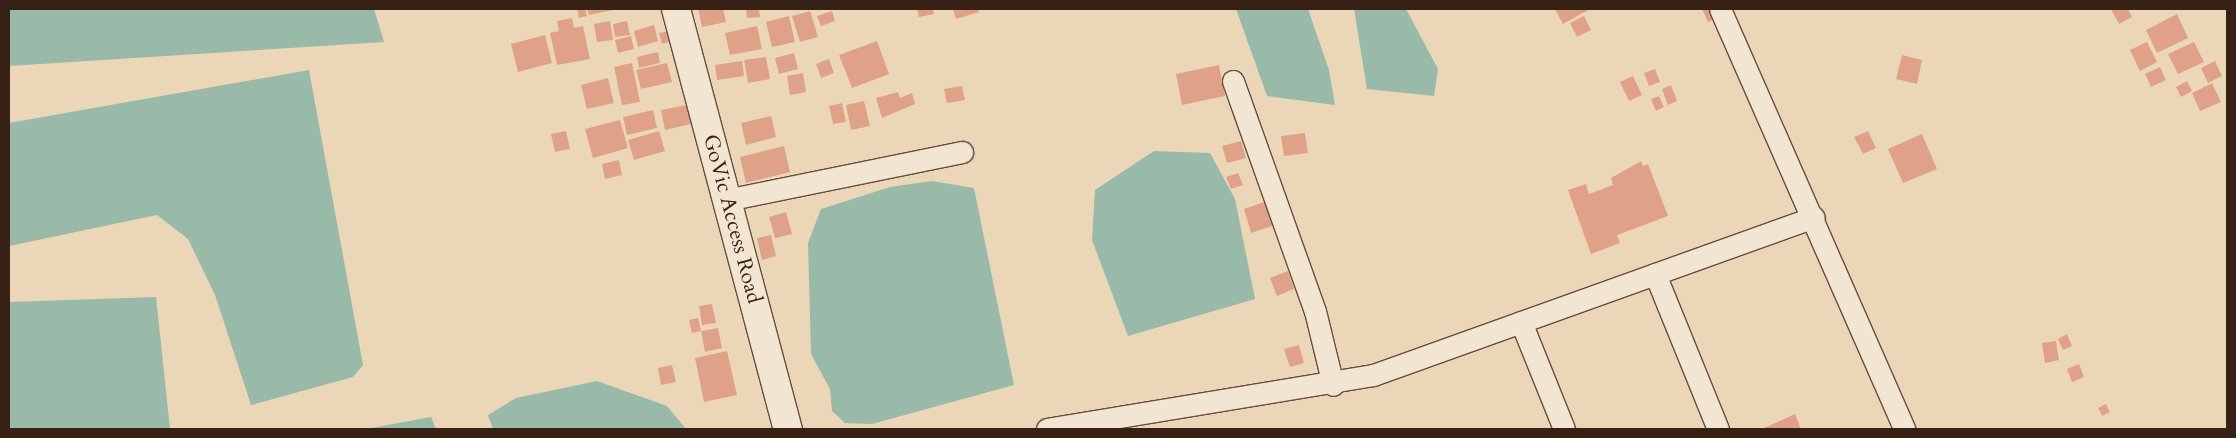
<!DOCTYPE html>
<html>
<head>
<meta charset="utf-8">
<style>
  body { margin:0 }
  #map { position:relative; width:2236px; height:438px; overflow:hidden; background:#ebd7b8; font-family:Cardo,serif }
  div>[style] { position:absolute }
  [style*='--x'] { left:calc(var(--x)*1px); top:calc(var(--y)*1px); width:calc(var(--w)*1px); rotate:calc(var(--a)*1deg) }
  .water>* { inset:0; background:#99baa8 }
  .building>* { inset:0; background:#dfa288 }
  .roads { filter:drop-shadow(1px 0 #644e3d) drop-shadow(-1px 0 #644e3d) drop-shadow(0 1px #644e3d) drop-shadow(0 -1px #644e3d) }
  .minor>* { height:21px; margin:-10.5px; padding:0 10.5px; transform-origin:10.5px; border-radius:10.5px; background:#f2e5d1 }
  .secondary>* { height:28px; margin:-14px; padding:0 14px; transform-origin:14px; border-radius:14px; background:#f2e5d1 }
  span { translate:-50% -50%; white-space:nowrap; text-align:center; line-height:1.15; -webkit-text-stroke:4px #f2e5d1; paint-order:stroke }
  .street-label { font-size:21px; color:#372014 }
  .frame { position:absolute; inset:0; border:10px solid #372014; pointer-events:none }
</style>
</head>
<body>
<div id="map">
  <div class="water">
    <div style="clip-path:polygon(9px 9px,374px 9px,384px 42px,9px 66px)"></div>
    <div style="clip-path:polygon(1236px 9px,1308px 9px,1329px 70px,1335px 105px,1267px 96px)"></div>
    <div style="clip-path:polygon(1354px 9px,1406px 9px,1438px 69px,1434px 96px,1367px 89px)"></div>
    <div style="clip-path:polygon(309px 70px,363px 365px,353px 377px,251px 405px,215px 295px,188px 239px,157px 215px,9px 246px,9px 123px)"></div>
    <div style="clip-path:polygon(1154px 151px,1210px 153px,1235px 199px,1255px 299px,1128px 336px,1092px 240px,1095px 190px)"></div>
    <div style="clip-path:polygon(932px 181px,974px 188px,1014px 385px,872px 424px,845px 423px,832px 411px,830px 389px,811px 354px,808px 243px,821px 209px,890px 187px)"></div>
    <div style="clip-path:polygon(156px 297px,170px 429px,9px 429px,9px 302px)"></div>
    <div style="clip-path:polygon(597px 381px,667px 406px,686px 429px,493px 429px,488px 415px,516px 398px)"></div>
    <div style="clip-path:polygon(431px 417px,436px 429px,366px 429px)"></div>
  </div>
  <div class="building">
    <div style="clip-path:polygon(577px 9px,585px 9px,587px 16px,579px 18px)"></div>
    <div style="clip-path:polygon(587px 9px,613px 9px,613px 10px,589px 15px)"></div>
    <div style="clip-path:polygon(698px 9px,723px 9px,726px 22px,702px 27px)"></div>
    <div style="clip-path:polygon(746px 9px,759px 9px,760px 17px,747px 18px)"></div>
    <div style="clip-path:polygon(917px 9px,933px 9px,934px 14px,919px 17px)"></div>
    <div style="clip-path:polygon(953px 9px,978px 9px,979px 12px,956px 19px)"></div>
    <div style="clip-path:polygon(1555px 9px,1590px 9px,1563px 24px)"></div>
    <div style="clip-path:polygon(1702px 9px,1717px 9px,1721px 16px,1708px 22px)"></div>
    <div style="clip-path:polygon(2111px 9px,2128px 9px,2132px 17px,2119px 24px)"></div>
    <div style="clip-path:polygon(810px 11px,818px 37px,800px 42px,792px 16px)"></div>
    <div style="clip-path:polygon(832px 11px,835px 21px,821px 26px,817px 16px)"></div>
    <div style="clip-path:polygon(2177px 14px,2188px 38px,2157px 53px,2146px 30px)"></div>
    <div style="clip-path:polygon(789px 16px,795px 42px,772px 47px,766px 22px)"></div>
    <div style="clip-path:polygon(1584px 16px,1591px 30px,1577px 37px,1570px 23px)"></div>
    <div style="clip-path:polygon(572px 18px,574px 28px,583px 26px,590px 59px,557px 65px,550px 33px,559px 31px,557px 21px)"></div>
    <div style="clip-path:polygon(610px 21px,613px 40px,597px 42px,594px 24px)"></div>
    <div style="clip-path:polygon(627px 21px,630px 35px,615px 37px,613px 24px)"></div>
    <div style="clip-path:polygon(654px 25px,658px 41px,638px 47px,634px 31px)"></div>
    <div style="clip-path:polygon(757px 26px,762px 49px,730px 55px,725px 33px)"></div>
    <div style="clip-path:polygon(670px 31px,672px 41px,662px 44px,659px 33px)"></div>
    <div style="clip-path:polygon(545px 35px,552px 63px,518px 72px,511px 44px)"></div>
    <div style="clip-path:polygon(631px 36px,634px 49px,618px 53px,615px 40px)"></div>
    <div style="clip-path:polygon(877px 41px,889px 74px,852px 88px,839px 55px)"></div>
    <div style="clip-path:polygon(2147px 42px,2157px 62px,2140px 71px,2130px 50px)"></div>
    <div style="clip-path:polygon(2194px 42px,2204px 62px,2178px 74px,2168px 54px)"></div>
    <div style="clip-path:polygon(658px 52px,660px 63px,639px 68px,637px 57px)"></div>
    <div style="clip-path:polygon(794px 53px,798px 69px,779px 74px,775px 58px)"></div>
    <div style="clip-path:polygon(1902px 55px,1922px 60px,1917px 84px,1896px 79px)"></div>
    <div style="clip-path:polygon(766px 57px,770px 79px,748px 83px,744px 60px)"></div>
    <div style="clip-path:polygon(829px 59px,834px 73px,821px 78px,816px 64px)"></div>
    <div style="clip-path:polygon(742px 61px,744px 76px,717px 80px,715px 65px)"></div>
    <div style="clip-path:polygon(2215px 61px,2222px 76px,2208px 83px,2201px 68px)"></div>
    <div style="clip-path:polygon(632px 63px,640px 102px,622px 105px,614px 67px)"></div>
    <div style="clip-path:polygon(667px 63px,672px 82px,641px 89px,636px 70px)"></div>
    <div style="clip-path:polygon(1219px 65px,1225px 96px,1182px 105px,1176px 74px)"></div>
    <div style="clip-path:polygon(2160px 67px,2166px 80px,2151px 87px,2145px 74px)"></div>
    <div style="clip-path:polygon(1655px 69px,1660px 82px,1649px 86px,1644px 73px)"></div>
    <div style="clip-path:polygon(803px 73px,806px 92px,790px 95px,787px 76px)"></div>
    <div style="clip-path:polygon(1633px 76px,1642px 95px,1629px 101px,1620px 82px)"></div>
    <div style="clip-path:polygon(608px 78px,614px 103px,587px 109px,581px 85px)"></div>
    <div style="clip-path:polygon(2187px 81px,2192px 91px,2181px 97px,2176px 87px)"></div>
    <div style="clip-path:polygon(2212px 83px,2221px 102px,2200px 111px,2192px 93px)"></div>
    <div style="clip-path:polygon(1671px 85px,1677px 101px,1668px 105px,1662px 89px)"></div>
    <div style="clip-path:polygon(962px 86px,965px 100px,947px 103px,944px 89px)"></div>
    <div style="clip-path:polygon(898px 92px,900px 98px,912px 93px,915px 104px,882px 118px,876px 98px)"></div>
    <div style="clip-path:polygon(1659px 96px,1664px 107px,1656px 111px,1651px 99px)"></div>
    <div style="clip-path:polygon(864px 101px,870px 126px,851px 130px,846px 105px)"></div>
    <div style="clip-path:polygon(842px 103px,846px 122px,833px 124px,829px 106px)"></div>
    <div style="clip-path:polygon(687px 105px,691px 124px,665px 130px,661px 110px)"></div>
    <div style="clip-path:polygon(653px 110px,657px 128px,627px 135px,623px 117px)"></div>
    <div style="clip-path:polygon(771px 116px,776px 137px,746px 145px,741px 123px)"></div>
    <div style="clip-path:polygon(620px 120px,628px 148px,593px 158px,585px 129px)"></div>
    <div style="clip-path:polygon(566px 131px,570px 149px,555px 152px,551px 134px)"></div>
    <div style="clip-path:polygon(659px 131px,665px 151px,634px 160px,628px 140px)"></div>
    <div style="clip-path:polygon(1868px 131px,1876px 148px,1863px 154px,1854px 137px)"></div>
    <div style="clip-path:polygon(1305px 133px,1308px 153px,1284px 156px,1281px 136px)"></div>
    <div style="clip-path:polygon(1922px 134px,1937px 169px,1903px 183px,1888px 149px)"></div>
    <div style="clip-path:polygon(1241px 141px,1246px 158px,1227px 163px,1222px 146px)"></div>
    <div style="clip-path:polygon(784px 146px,790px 172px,746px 183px,740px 157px)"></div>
    <div style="clip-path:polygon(619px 160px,622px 175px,605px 179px,602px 164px)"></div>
    <div style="clip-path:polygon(1641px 161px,1643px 166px,1648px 164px,1668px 216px,1617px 235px,1620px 243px,1591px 254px,1568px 190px,1586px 184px,1589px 194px,1613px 185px,1611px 178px)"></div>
    <div style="clip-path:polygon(1238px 173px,1243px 185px,1231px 189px,1226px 177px)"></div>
    <div style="clip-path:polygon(1270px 200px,1278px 224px,1251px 233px,1244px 209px)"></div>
    <div style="clip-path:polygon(786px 212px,792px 234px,775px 238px,769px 217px)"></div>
    <div style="clip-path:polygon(771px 235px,776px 256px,762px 260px,757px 238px)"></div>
    <div style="clip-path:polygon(1288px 271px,1294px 289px,1277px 296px,1270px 278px)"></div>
    <div style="clip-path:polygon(712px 304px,716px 323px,702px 325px,699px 306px)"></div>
    <div style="clip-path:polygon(698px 318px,701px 331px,692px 333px,689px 320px)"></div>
    <div style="clip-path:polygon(718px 328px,722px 348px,705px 352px,701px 331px)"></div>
    <div style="clip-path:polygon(2067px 334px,2072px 346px,2063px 350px,2058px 339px)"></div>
    <div style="clip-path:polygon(2056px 341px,2059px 360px,2045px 363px,2042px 343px)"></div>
    <div style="clip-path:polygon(1299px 345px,1304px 363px,1290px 367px,1284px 349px)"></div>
    <div style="clip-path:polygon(727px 351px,737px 395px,704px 402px,695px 358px)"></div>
    <div style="clip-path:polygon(2079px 364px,2084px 377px,2072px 382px,2067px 369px)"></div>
    <div style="clip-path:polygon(672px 365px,676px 382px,661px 385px,658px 368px)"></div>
    <div style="clip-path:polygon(2106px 404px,2110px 412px,2102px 416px,2098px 408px)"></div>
    <div style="clip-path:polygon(1795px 414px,1801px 429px,1765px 429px,1764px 428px)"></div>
  </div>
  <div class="roads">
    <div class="minor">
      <div style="--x:1720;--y:9;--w:459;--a:66.3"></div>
      <div style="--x:1233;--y:81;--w:244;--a:70.4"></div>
      <div style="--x:1315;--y:311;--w:76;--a:76.3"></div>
      <div style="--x:726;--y:200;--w:241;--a:-11.5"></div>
      <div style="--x:1655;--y:274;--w:167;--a:67.9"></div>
      <div style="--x:1521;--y:322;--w:115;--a:68.1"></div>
      <div style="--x:1047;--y:429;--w:330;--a:-9.4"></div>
      <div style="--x:1373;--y:375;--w:468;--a:-19.7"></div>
    </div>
    <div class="secondary">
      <div style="--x:676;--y:9;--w:435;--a:75.1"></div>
    </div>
  </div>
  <div class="street-label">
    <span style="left:732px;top:219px;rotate:75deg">GoVic Access Road</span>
  </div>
  <div class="frame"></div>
</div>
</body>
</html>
